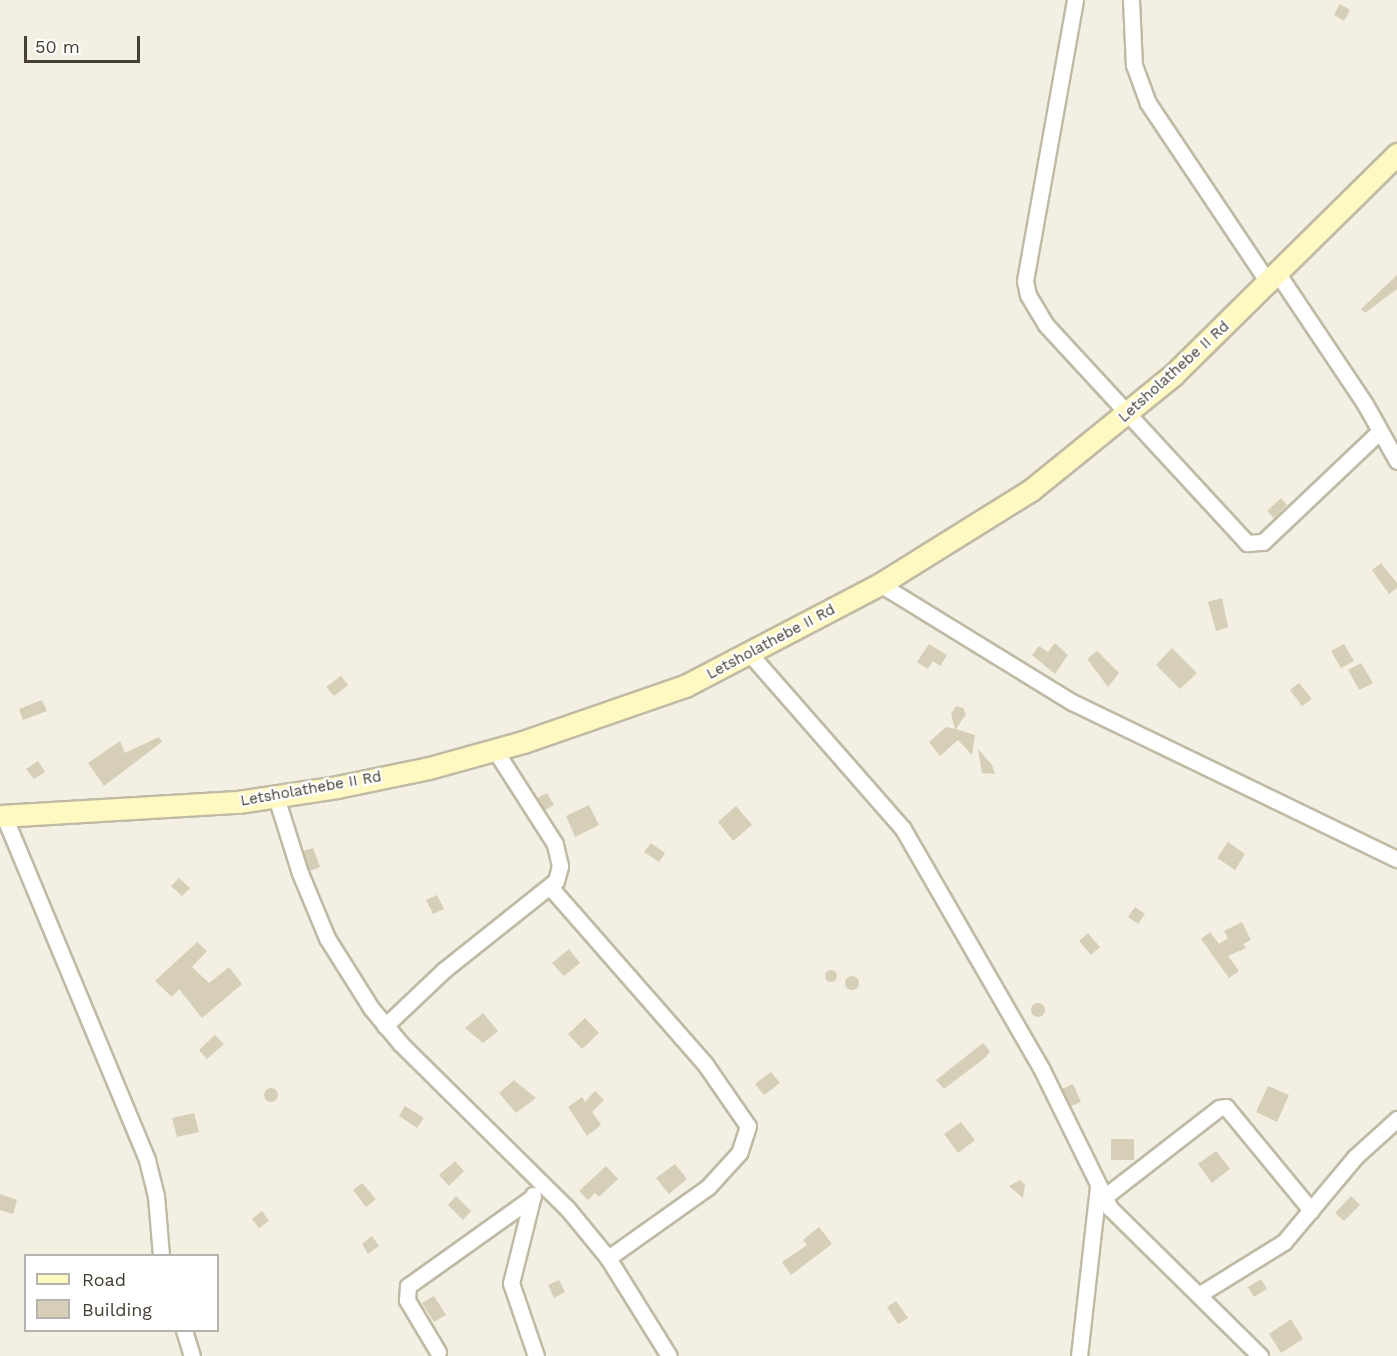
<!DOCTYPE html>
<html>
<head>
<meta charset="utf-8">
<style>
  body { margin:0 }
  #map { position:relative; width:1397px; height:1356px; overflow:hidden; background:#f3f0e3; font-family:"Work Sans",sans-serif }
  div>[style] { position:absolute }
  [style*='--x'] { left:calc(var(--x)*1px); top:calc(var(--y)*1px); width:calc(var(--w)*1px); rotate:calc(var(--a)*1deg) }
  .building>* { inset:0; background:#d6ceb7 }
  .round { border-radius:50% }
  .roads { filter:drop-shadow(2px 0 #c0baa4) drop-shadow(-2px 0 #c0baa4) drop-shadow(0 2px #c0baa4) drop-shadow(0 -2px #c0baa4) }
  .street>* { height:15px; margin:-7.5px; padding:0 7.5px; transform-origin:7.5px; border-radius:7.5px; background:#fff }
  .secondary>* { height:21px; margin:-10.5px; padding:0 10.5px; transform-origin:10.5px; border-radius:10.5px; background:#fff8c1 }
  span { translate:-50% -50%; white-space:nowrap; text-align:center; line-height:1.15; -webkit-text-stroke:4.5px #fff; paint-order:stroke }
  .street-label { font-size:15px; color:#464032 }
  .legend { position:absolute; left:24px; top:1254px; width:195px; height:78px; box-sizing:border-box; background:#fff; border:2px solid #b5b3ad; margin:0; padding:8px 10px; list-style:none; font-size:18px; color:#464032 }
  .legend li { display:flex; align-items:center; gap:12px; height:30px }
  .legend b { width:30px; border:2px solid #b5b3ad }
  .scale { position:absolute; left:24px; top:36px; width:116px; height:27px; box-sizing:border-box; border:3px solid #464032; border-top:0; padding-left:8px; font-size:18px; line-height:21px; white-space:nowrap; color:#464032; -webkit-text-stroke:4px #fff; paint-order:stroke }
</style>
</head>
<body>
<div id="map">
  <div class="building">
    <div style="clip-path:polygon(1340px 4px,1350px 10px,1344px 21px,1334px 15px)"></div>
    <div style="clip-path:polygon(1397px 275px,1397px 289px,1365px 313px,1361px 309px)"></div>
    <div style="clip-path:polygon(1281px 498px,1287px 505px,1274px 518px,1267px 511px)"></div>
    <div style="clip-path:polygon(1381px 563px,1397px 583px,1397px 588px,1389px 594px,1372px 570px)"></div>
    <div style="clip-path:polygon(1222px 598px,1228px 627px,1216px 631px,1208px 602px)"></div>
    <div style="clip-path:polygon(1055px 643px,1068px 655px,1055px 674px,1032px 655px,1039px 646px,1048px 652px)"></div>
    <div style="clip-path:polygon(929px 644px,947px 655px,940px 666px,933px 661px,928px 669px,917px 662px)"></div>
    <div style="clip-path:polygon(1344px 644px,1354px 661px,1341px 668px,1331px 651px)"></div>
    <div style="clip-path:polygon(1172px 648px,1197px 673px,1180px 689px,1156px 665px)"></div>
    <div style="clip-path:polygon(1097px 651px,1119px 673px,1108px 687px,1087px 659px)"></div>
    <div style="clip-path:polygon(1361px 663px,1373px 683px,1359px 690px,1348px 670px)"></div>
    <div style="clip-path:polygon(341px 676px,348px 685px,334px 696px,326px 687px)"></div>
    <div style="clip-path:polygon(1299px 683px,1312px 699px,1302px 706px,1290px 690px)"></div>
    <div style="clip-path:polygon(42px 700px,47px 711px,23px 720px,19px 709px)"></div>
    <div style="clip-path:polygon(956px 706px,963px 708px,966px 714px,956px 729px,975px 735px,972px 755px,958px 740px,940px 756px,929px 742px,946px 727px,955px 729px,951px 714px)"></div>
    <div style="clip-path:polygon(159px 737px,162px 742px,104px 786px,88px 763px,120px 741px,125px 753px)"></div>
    <div style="clip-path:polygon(978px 749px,992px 765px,995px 774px,982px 773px)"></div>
    <div style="clip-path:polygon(38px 761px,45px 772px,34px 779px,26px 769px)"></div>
    <div style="clip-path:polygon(547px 793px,554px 805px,545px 810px,537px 798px)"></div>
    <div style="clip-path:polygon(589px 805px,599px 825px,575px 837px,566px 816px)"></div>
    <div style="clip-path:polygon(736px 806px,752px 825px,733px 841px,718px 822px)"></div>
    <div style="clip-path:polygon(1228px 842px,1245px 854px,1235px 870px,1217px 858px)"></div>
    <div style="clip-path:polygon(651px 843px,665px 853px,659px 862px,644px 852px)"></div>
    <div style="clip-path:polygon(313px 848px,320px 867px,310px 871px,303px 851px)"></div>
    <div style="clip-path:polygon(179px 878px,190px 888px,182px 896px,171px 886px)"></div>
    <div style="clip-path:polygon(437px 895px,444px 909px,433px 914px,426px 900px)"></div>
    <div style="clip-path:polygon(1135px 907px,1145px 914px,1138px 924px,1128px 917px)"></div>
    <div style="clip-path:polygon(1242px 922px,1251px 940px,1243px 944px,1246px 948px,1228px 956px,1239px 971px,1229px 978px,1201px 939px,1210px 932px,1219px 944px,1228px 938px,1224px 931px)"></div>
    <div style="clip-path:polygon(1088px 933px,1100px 947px,1091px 955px,1079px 941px)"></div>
    <div style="clip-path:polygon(197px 942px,207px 951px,192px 967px,209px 983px,229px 967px,242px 984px,202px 1018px,179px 989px,172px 997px,155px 981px)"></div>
    <div style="clip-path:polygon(569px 949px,580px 963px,564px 976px,552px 963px)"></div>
    <div class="round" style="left:825px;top:970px;width:12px;height:12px"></div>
    <div class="round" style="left:845px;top:976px;width:14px;height:14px"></div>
    <div class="round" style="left:1031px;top:1003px;width:14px;height:14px"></div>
    <div style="clip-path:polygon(483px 1013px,498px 1031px,483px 1043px,465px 1028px)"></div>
    <div style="clip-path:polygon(585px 1018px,599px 1033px,582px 1049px,568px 1034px)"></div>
    <div style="clip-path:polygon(215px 1035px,224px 1044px,207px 1059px,199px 1050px)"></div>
    <div style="clip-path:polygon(983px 1043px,990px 1051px,986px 1057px,944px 1089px,936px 1080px)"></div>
    <div style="clip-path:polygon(771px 1072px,780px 1083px,764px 1095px,755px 1084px)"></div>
    <div style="clip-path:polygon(514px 1080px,536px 1098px,516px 1113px,499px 1093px)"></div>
    <div style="clip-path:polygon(1073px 1084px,1081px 1102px,1071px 1106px,1062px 1089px)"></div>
    <div style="clip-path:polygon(1268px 1086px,1289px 1095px,1277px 1122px,1256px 1112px)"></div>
    <div class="round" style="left:264px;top:1088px;width:14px;height:14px"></div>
    <div style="clip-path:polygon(595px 1091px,604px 1100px,592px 1112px,601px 1125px,587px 1136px,568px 1107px,582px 1097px,585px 1102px)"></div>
    <div style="clip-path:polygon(405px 1106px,424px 1118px,417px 1128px,399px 1116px)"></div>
    <div style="clip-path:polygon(194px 1113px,199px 1132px,177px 1137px,172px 1118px)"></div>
    <div style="clip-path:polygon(961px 1122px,975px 1140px,958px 1153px,944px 1134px)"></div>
    <div style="clip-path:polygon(1111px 1139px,1134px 1139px,1134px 1160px,1111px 1160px)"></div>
    <div style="clip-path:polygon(1216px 1151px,1230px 1169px,1212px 1183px,1198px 1164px)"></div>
    <div style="clip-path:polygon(455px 1161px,464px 1171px,449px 1186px,439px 1175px)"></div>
    <div style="clip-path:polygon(675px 1164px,687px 1179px,669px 1194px,656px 1178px)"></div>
    <div style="clip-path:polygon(606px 1166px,618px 1179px,599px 1197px,595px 1193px,588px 1200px,579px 1191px)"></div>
    <div style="clip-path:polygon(1020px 1180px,1025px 1185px,1023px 1198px,1009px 1186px)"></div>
    <div style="clip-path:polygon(362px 1183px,376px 1199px,366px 1207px,353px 1190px)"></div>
    <div style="clip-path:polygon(0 1194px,17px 1200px,13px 1214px,0 1210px)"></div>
    <div style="clip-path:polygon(456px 1196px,471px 1211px,463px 1220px,448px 1205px)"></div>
    <div style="clip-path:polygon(1351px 1196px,1360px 1205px,1344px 1221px,1335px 1213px)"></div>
    <div style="clip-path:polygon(262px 1211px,269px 1221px,259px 1228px,252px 1219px)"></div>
    <div style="clip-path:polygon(819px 1227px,832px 1244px,791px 1275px,782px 1262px,807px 1245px,803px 1240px)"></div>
    <div style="clip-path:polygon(372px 1236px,379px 1246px,368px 1254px,362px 1244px)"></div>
    <div style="clip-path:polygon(1261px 1279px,1267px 1289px,1254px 1297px,1248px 1287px)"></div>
    <div style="clip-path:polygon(559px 1280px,565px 1292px,554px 1298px,548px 1285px)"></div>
    <div style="clip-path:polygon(434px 1296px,446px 1315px,434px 1322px,422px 1303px)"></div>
    <div style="clip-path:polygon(896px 1301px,908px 1318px,898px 1324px,887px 1307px)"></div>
    <div style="clip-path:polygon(1291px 1319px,1303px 1339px,1281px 1353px,1269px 1334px)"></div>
  </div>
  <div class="roads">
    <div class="street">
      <div style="--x:1075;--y:0;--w:285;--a:100.1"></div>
      <div style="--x:1025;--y:281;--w:14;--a:78"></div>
      <div style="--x:1028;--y:295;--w:35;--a:59"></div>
      <div style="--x:1046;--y:325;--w:297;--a:47.3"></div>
      <div style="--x:1247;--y:543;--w:16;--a:-4"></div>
      <div style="--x:1263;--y:542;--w:161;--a:-43.5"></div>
      <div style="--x:1131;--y:0;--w:65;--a:87.4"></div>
      <div style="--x:1134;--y:65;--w:40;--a:69.8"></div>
      <div style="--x:1148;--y:103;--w:218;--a:56.2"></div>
      <div style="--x:1278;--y:274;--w:156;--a:56.2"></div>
      <div style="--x:1365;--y:404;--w:65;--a:60.7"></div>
      <div style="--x:880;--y:584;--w:225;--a:31.6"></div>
      <div style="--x:1072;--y:702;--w:361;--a:25.8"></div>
      <div style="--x:750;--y:654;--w:232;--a:48.8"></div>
      <div style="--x:903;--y:829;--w:278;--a:60"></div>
      <div style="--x:1042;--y:1070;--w:154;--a:63.8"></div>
      <div style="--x:1110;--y:1208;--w:211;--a:44.6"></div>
      <div style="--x:276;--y:797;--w:80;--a:72.5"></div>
      <div style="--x:300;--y:873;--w:70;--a:67.4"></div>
      <div style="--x:327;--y:938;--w:83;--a:57.8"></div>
      <div style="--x:371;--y:1008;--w:47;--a:50.2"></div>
      <div style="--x:401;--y:1044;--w:233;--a:44.7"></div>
      <div style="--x:567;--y:1208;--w:65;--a:50.6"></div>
      <div style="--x:608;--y:1258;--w:115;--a:58.1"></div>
      <div style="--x:4;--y:816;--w:373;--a:67.4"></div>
      <div style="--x:147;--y:1160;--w:37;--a:76"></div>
      <div style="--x:156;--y:1196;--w:60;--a:85.2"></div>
      <div style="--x:551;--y:888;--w:234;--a:48.8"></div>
      <div style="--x:705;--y:1064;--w:75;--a:55.3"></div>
      <div style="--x:748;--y:1126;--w:28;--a:108"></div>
      <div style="--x:739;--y:1153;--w:46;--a:132.4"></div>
      <div style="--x:708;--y:1187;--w:123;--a:144.6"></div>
      <div style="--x:385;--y:1026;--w:81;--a:-43.5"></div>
      <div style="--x:444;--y:970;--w:143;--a:-38.5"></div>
      <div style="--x:556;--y:881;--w:16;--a:-75"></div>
      <div style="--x:560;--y:866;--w:23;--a:-103"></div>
      <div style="--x:555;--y:844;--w:112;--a:-122.6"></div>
      <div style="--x:533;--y:1195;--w:91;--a:104"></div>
      <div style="--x:511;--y:1283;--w:77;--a:71.1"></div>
      <div style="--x:1103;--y:1198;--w:147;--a:-37.8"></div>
      <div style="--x:1219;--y:1108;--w:7;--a:-8"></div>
      <div style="--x:1226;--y:1107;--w:134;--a:50.5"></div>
      <div style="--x:1200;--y:1294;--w:99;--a:-31.8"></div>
      <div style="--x:1284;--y:1242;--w:111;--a:-50.1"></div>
      <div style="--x:1355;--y:1157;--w:57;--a:-42.1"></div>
      <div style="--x:184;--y:1330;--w:27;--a:73"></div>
      <div style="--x:438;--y:1352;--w:61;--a:-120.8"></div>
      <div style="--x:407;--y:1300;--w:14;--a:-86"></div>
      <div style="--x:408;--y:1286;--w:153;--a:-35.5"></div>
      <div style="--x:1079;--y:1356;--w:170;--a:-83.6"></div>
    </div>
    <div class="secondary">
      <div style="--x:0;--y:816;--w:238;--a:-3.4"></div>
      <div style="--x:238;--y:802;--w:100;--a:-8.6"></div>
      <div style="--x:337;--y:787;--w:94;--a:-11.7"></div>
      <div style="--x:429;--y:768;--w:98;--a:-15.5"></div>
      <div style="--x:523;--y:742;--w:171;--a:-19.1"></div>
      <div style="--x:685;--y:686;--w:220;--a:-27.6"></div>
      <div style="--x:880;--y:584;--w:178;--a:-31.9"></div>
      <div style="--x:1031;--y:490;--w:183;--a:-39"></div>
      <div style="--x:1173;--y:375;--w:315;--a:-44.6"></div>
    </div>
  </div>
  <div class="street-label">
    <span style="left:1174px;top:372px;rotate:-42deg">Letsholathebe II Rd</span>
    <span style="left:771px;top:642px;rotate:-28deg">Letsholathebe II Rd</span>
    <span style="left:311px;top:789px;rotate:-10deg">Letsholathebe II Rd</span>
  </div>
  <ul class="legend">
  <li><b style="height:8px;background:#fff8c1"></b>Road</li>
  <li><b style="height:16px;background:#d6ceb7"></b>Building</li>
  </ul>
  <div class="scale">50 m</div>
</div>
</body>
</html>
